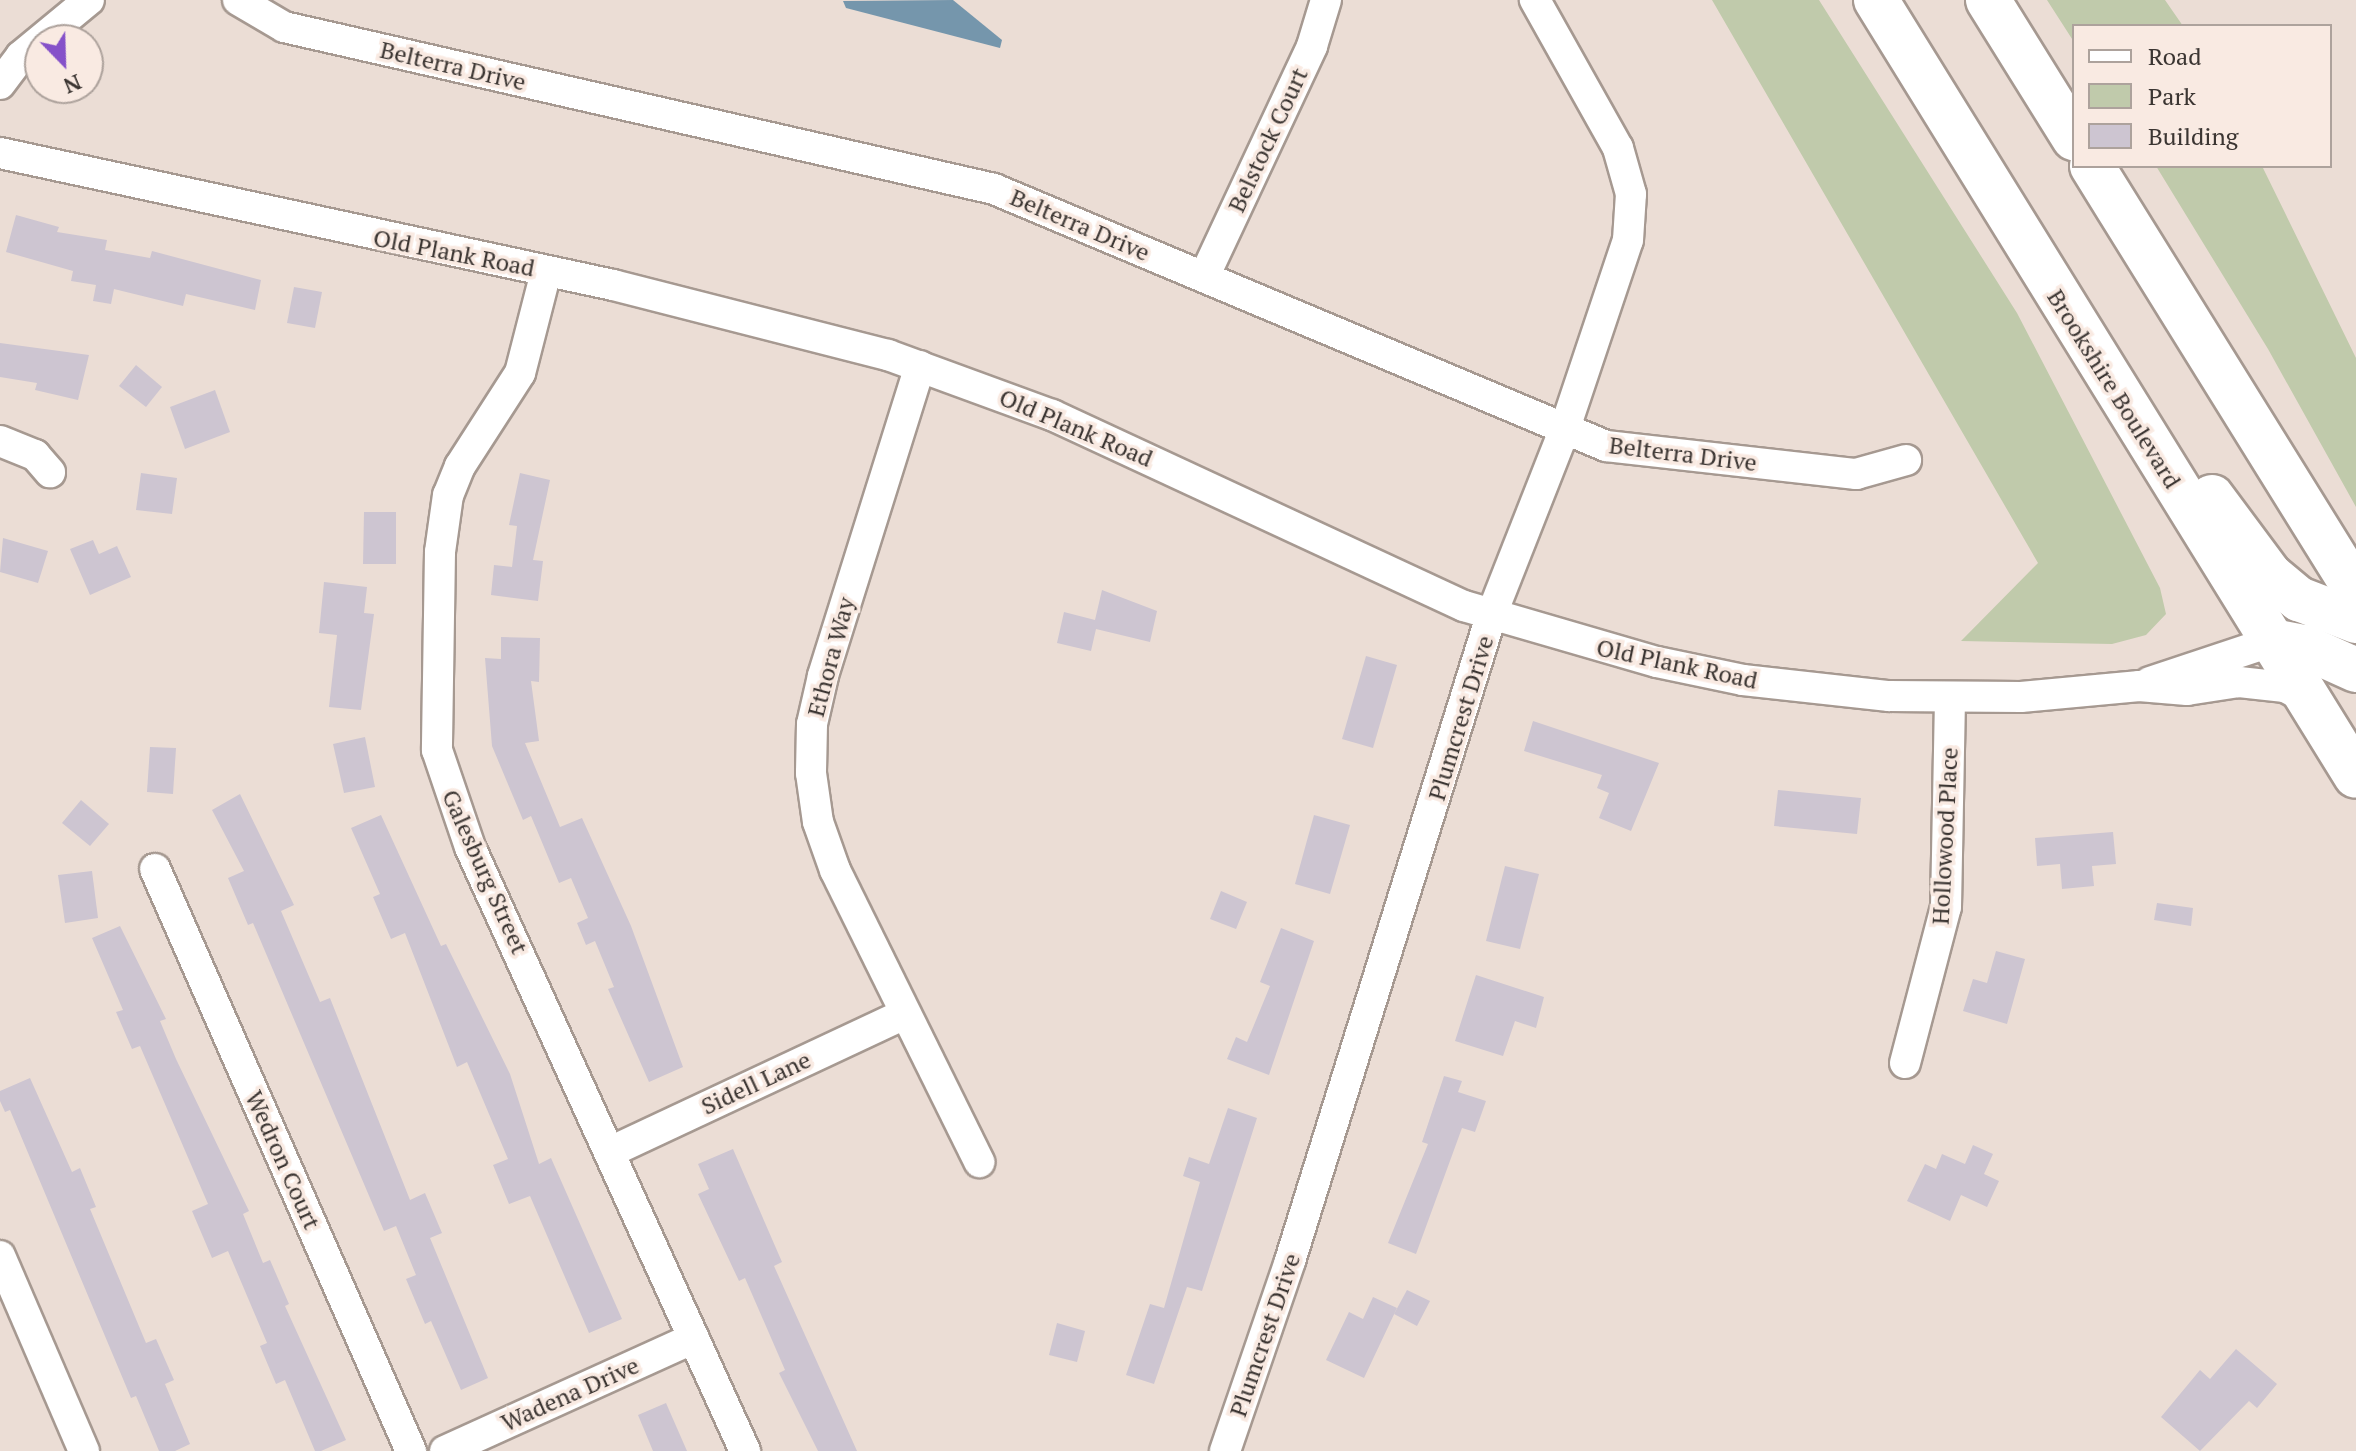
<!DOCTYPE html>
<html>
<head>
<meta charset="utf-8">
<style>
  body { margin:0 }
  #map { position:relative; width:2356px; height:1451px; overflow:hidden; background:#ebddd5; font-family:"PT Serif",serif }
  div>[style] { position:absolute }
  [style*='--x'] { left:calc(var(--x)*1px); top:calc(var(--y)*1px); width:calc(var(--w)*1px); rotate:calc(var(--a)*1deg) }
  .green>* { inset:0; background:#c0caab }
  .water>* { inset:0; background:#7596ac }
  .building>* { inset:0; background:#cdc5d1 }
  .roads { filter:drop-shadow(2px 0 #a69991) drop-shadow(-2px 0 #a69991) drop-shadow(0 2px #a69991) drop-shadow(0 -2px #a69991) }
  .minor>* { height:30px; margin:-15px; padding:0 15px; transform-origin:15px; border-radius:15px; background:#fff }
  .highway>* { height:44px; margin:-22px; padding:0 22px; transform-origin:22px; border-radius:22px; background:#fff }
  span { translate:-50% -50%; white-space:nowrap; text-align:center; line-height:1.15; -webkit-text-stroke:7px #f9eae2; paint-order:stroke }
  .street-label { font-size:24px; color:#3b3532 }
  .legend { position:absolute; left:2072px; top:24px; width:260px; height:144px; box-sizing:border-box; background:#f9eae2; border:2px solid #ada29c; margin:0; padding:10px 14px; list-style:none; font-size:24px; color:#3b3532 }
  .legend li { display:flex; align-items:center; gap:16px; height:40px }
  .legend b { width:40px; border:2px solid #ada29c }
  .north { position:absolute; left:24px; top:24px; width:80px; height:80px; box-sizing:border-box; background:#f9eae2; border:2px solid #ada29c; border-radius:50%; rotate:157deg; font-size:22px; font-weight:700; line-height:32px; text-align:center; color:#3b3532 }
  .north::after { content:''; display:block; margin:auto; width:28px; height:36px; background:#8551c9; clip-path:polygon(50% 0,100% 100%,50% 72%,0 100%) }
</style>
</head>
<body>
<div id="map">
  <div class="green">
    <div style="clip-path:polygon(1712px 0,1819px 0,2017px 313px,2160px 588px,2166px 614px,2146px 635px,2112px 644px,1961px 641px,2038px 563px)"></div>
    <div style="clip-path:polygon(2047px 0,2165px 0,2183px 26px,2074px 26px,2074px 42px)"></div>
    <div style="clip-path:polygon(2156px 166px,2262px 166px,2356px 358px,2356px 507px,2268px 349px)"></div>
  </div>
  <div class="water">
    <div style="clip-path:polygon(953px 0,1002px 40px,1000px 48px,846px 8px,843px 1px)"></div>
  </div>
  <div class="building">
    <div style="clip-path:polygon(16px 215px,59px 227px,57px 232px,107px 240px,105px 250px,150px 258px,152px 251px,261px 280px,255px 310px,186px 294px,183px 306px,114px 289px,111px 304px,93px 301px,96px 285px,71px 281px,73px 271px,6px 252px)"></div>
    <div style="clip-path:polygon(294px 287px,322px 292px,315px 328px,287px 323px)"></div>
    <div style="clip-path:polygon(0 343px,89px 355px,78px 400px,35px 390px,37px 383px,0 377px)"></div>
    <div style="clip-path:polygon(136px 365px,162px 387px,146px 407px,119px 386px)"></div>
    <div style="clip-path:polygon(215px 390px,230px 432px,185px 449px,170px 407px)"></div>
    <div style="clip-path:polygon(141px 473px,177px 478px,172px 514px,136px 510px)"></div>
    <div style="clip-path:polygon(520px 473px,550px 480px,533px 560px,543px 561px,538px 601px,491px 595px,494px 565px,512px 567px,517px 526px,509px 525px)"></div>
    <div style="clip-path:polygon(364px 512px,396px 512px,396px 564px,363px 564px)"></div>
    <div style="clip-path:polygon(3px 538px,48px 551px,38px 583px,0 572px)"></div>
    <div style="clip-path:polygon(93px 540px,99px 554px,117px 546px,131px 577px,90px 595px,70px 549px)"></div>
    <div style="clip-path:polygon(324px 582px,367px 587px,364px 613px,374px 614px,361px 710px,329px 707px,337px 635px,319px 633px)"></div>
    <div style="clip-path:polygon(1102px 590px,1157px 611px,1150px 642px,1096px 629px,1091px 651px,1057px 643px,1064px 612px,1095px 620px)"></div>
    <div style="clip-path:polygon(501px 637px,540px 638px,539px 682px,531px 681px,539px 741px,525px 743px,560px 827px,582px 818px,631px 926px,683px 1067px,649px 1082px,608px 989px,614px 987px,595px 941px,586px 945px,577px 923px,588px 918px,571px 878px,559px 883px,531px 816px,523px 820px,492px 746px,485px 658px,501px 659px)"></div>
    <div style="clip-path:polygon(1366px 656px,1397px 665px,1373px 748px,1342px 739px)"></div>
    <div style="clip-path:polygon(1533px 721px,1659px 763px,1631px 831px,1599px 818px,1609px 793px,1597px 788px,1602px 775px,1524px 751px)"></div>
    <div style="clip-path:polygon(365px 737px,375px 787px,344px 793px,333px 744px)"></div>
    <div style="clip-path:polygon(150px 747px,176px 748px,173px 794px,147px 792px)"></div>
    <div style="clip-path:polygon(1778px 790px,1861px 798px,1857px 834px,1774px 826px)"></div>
    <div style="clip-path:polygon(240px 794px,294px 905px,281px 911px,320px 1002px,330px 998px,410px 1200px,425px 1193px,442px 1233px,430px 1238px,488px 1378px,461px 1390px,431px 1321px,425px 1324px,406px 1279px,416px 1275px,396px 1226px,384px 1231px,253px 923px,248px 925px,228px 878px,244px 871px,212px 810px)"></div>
    <div style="clip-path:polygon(81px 800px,109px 824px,90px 846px,62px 823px)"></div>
    <div style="clip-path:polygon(381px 815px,441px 946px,446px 944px,510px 1074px,539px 1164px,551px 1158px,622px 1319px,589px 1333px,530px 1196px,509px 1204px,493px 1165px,508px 1159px,467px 1062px,457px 1067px,405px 933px,391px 939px,373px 897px,380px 894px,351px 828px)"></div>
    <div style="clip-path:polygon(1314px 815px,1350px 825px,1330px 894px,1295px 884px)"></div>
    <div style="clip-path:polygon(2113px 832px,2116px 864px,2092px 866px,2094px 886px,2062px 889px,2060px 864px,2037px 866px,2035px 838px)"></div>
    <div style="clip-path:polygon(1505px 866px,1539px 874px,1520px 949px,1486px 941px)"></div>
    <div style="clip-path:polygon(92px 871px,98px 918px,65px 923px,58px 875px)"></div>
    <div style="clip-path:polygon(1221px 891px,1247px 902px,1236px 929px,1210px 919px)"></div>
    <div style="clip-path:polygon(2157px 903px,2193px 908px,2191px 926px,2154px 920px)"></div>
    <div style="clip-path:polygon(120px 926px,166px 1019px,160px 1021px,176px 1059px,249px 1211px,243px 1214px,263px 1263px,270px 1260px,289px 1304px,285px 1306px,346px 1440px,321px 1451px,315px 1451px,285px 1380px,276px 1384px,260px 1346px,267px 1343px,228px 1251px,212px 1258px,192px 1211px,208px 1204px,140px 1046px,132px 1049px,116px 1012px,123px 1010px,92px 938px)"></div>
    <div style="clip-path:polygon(1281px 928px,1314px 941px,1269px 1075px,1227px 1059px,1236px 1037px,1247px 1042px,1270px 986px,1260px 982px)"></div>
    <div style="clip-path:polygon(1996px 951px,2025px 959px,2007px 1024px,1963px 1011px,1973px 979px,1987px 983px)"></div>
    <div style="clip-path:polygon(1476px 975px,1544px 997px,1536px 1028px,1515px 1021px,1503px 1056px,1455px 1041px)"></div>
    <div style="clip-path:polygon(1444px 1076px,1462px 1081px,1458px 1092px,1486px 1101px,1475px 1132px,1462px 1128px,1416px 1254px,1388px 1243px,1428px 1144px,1422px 1142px)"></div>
    <div style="clip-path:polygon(30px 1078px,72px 1172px,80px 1168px,96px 1207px,90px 1209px,146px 1343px,156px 1339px,174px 1380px,165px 1384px,190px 1444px,175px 1451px,159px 1451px,136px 1396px,131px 1398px,10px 1110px,5px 1112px,0 1101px,0 1091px)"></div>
    <div style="clip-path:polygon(1228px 1108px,1257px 1118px,1202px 1291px,1187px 1287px,1154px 1384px,1126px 1375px,1150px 1304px,1164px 1308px,1200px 1182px,1183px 1176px,1189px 1157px,1209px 1164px)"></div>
    <div style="clip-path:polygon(1973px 1145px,1993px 1154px,1984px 1174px,1999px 1181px,1987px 1207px,1961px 1195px,1950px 1221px,1907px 1201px,1925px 1164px,1936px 1169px,1942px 1154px,1965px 1164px)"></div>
    <div style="clip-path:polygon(733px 1149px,782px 1262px,774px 1266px,857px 1451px,818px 1451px,779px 1373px,785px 1370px,745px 1278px,739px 1281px,698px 1194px,709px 1189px,698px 1164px)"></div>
    <div style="clip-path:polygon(1407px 1290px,1430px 1301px,1417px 1326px,1394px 1314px)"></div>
    <div style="clip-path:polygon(1373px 1297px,1397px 1308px,1364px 1378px,1326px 1360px,1349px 1312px,1363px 1319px)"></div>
    <div style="clip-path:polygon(1057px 1323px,1085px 1331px,1077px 1362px,1049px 1355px)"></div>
    <div style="clip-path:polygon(2236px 1349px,2277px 1384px,2257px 1408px,2249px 1401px,2200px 1451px,2161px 1417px,2200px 1370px,2210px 1379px)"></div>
    <div style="clip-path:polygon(666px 1403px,687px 1451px,653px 1451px,638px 1415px)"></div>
  </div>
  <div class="roads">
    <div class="minor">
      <div style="--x:238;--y:0;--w:53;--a:30.4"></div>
      <div style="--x:284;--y:27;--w:728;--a:12.85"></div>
      <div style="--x:994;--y:189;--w:664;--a:22.78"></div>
      <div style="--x:1606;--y:446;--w:252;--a:6.4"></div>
      <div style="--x:1856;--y:474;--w:52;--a:-15.6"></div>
      <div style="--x:0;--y:84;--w:35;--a:-53"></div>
      <div style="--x:21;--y:56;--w:88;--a:-39.5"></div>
      <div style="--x:0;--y:153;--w:627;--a:12.15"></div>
      <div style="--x:613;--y:285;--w:284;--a:14.3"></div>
      <div style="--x:888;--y:355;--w:175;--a:20.1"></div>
      <div style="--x:1052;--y:415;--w:454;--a:24.9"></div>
      <div style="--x:1464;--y:606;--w:201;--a:16.2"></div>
      <div style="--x:1657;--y:662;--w:88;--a:11.8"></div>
      <div style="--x:1743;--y:680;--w:147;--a:6.3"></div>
      <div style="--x:1889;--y:696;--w:132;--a:0.4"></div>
      <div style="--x:2021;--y:697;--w:119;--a:-5.3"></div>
      <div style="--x:2139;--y:686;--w:48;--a:4.8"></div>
      <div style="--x:2187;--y:690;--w:53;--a:-8.7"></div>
      <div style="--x:2239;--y:682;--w:46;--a:6.2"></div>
      <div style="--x:2285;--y:687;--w:27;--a:28"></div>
      <div style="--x:546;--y:272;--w:104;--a:104.4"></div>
      <div style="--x:520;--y:373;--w:111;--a:122.8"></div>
      <div style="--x:460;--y:466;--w:31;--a:112"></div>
      <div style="--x:448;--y:495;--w:58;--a:98"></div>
      <div style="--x:440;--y:552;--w:198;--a:90.9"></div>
      <div style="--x:437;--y:750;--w:102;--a:71.2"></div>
      <div style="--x:470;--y:847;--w:664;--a:65.52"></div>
      <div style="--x:1204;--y:277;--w:255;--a:-64.9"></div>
      <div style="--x:1312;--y:46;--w:48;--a:-73.1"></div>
      <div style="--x:920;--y:366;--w:325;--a:107.4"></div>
      <div style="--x:823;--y:676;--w:49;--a:102.9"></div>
      <div style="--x:812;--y:724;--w:49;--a:91.2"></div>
      <div style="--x:811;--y:773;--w:49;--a:81.9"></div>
      <div style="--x:818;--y:822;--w:51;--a:70.5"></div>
      <div style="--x:835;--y:870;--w:326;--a:63.7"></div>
      <div style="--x:0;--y:441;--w:38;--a:22"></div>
      <div style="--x:35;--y:455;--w:23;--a:49"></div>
      <div style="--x:2150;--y:682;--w:130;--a:-18.4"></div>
      <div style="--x:155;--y:869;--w:636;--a:66.26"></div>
      <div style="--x:1905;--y:1063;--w:161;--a:-75.3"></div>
      <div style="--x:1946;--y:907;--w:207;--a:-88.9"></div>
      <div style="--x:610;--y:1152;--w:323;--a:-25.1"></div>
      <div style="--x:0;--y:1256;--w:212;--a:66.7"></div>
      <div style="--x:445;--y:1451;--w:273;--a:-24.4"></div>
      <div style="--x:1225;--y:1451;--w:201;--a:-71.1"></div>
      <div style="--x:1290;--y:1261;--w:676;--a:-72.69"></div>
      <div style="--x:1491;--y:616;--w:199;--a:-68.5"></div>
      <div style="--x:1564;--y:431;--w:201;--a:-71.5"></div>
      <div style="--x:1628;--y:240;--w:46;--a:-86.3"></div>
      <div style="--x:1631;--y:194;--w:48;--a:-105.8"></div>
      <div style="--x:1618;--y:148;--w:170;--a:-119.3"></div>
    </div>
    <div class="highway">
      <div style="--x:1876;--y:0;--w:912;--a:58.26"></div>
      <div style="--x:1988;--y:0;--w:163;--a:58.1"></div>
      <div style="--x:2092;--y:166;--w:500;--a:58.15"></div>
      <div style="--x:2212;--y:497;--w:97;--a:53.4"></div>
      <div style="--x:2270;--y:575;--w:38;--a:40"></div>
      <div style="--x:2299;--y:599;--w:61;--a:21.1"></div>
      <div style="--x:2273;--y:641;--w:33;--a:11"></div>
      <div style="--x:2305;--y:647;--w:56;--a:24.3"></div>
    </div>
  </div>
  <div class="street-label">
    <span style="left:453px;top:66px;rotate:13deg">Belterra Drive</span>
    <span style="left:1268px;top:140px;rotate:-65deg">Belstock Court</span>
    <span style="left:1080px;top:225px;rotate:23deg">Belterra Drive</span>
    <span style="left:454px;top:253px;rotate:11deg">Old Plank Road</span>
    <span style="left:2114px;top:389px;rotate:58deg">Brookshire Boulevard</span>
    <span style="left:1076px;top:428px;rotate:23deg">Old Plank Road</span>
    <span style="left:1683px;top:454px;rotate:7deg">Belterra Drive</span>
    <span style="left:831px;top:657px;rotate:-75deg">Ethora Way</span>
    <span style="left:1677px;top:664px;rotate:12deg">Old Plank Road</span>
    <span style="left:1461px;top:718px;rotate:-73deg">Plumcrest Drive</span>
    <span style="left:1945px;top:836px;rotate:-87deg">Hollowood Place</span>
    <span style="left:485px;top:872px;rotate:66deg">Galesburg Street</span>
    <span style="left:756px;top:1083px;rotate:-25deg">Sidell Lane</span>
    <span style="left:283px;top:1160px;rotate:66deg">Wedron Court</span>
    <span style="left:1265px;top:1335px;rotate:-71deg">Plumcrest Drive</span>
    <span style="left:570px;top:1394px;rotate:-24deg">Wadena Drive</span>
  </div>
  <ul class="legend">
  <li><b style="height:10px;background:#fff"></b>Road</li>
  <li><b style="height:22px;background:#c0caab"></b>Park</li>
  <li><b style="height:22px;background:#cdc5d1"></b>Building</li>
  </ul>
  <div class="north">N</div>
</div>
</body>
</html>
